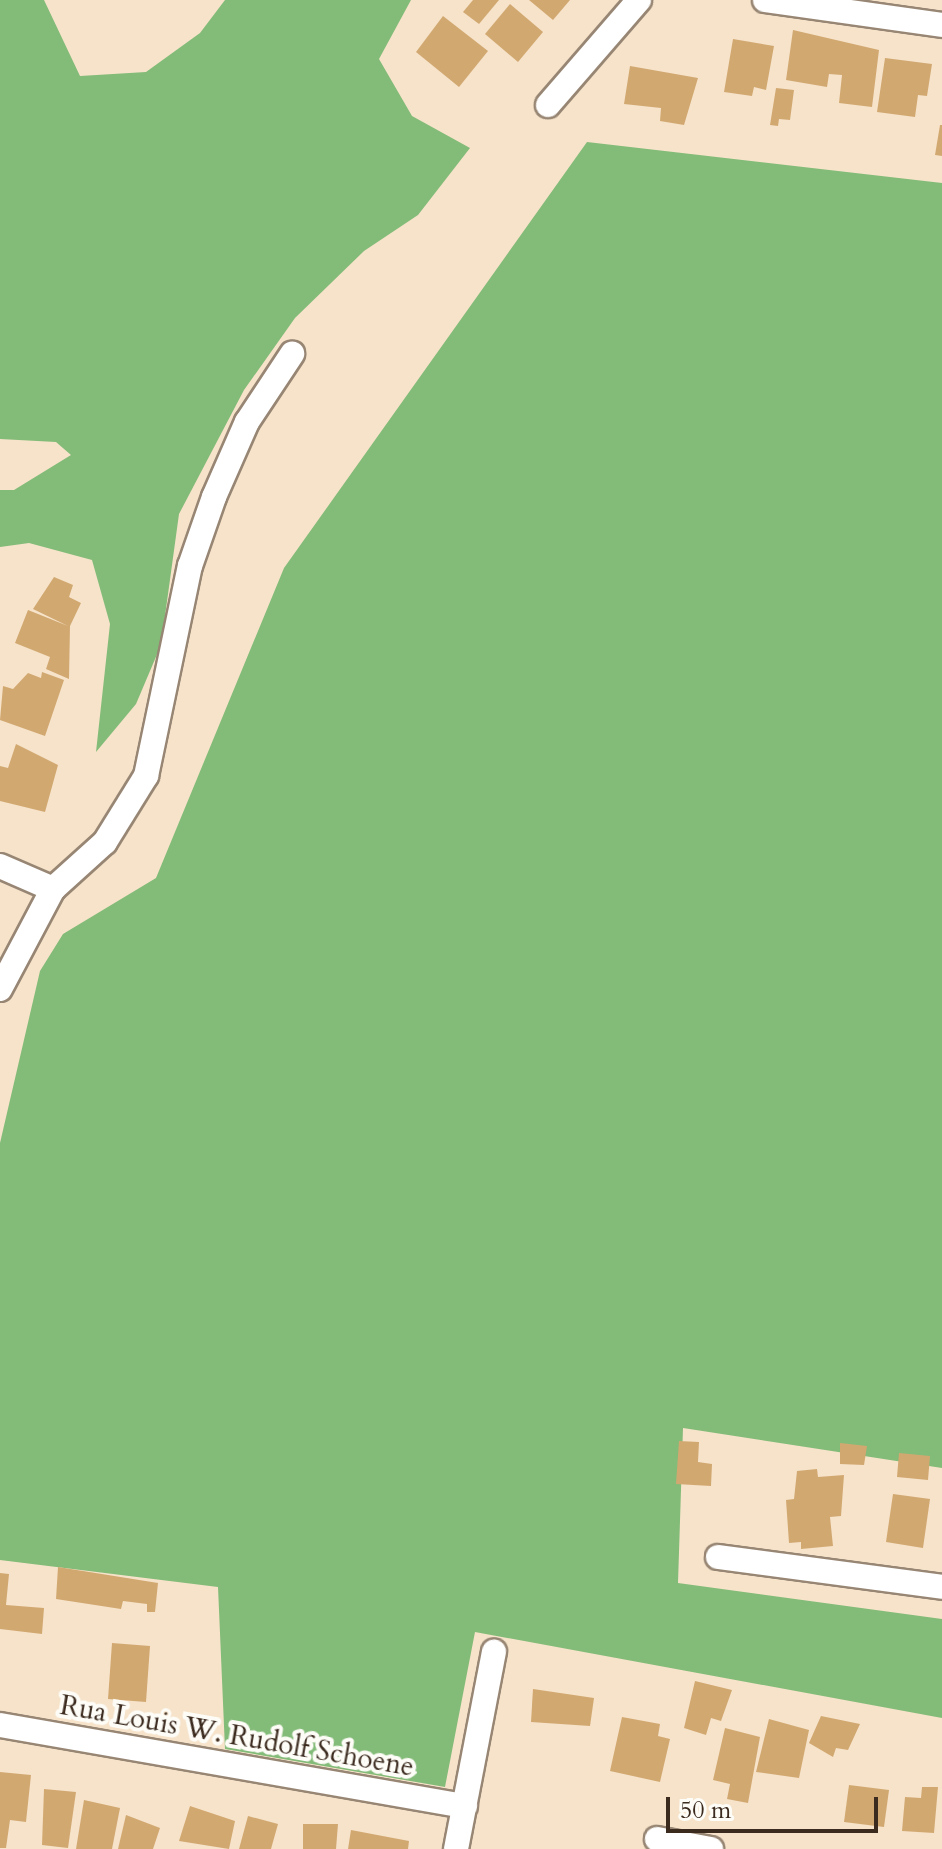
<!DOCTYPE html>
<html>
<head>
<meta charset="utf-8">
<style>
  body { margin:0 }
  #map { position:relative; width:942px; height:1849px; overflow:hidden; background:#f6e3ca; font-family:Cardo,serif }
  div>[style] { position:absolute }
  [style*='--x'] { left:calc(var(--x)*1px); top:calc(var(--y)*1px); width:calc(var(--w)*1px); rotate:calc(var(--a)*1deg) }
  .forest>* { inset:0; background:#83bb78 }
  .building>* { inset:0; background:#d2a871 }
  .roads { filter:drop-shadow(2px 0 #988674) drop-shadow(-2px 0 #988674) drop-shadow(0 2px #988674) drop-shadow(0 -2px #988674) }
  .street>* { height:24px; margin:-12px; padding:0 12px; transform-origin:12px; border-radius:12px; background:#fff }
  span { translate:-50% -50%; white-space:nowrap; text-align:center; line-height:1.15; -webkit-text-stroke:8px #fdfcf7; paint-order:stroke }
  .street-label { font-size:28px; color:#3b2a1e }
  .scale { position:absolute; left:666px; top:1797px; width:212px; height:36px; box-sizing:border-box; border:4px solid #3b2a1e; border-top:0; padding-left:10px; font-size:24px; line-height:28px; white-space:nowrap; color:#3b2a1e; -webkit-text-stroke:6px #fdfcf7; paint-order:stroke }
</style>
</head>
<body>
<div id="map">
  <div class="forest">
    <div style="clip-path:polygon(0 0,44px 0,80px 76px,146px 72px,200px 33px,225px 0,411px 0,379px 59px,412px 116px,470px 148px,418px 215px,364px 251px,295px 318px,244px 390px,179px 514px,161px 645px,136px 704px,96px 752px,110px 624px,92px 560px,29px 543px,0 547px,0 490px,14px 490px,71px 455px,56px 442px,0 439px)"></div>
    <div style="clip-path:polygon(587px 142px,942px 183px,942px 1468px,683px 1428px,678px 1583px,942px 1619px,942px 1718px,475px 1632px,445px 1787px,225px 1749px,218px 1587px,0 1560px,0 1143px,40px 971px,63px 934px,156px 878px,284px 568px)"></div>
  </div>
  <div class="building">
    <div style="clip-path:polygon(473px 0,499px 0,479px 24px,463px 12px)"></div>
    <div style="clip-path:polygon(529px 0,570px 0,553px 20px)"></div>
    <div style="clip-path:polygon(510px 4px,543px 32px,518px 62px,485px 34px)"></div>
    <div style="clip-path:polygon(443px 16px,488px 51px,459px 87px,416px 52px)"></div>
    <div style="clip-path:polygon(793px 30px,879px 50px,872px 107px,839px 103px,842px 75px,829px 74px,827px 87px,786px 80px)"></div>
    <div style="clip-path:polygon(733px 39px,774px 46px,766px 90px,754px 87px,752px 96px,724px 92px)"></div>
    <div style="clip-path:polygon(885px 58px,932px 64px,927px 96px,918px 95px,915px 117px,877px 112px)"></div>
    <div style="clip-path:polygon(630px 66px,698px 78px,684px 125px,660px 121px,661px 108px,624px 104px)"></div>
    <div style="clip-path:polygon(776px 88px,794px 90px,790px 120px,779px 119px,778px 126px,770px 125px)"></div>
    <div style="clip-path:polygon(940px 125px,942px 125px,942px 156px,935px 155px)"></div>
    <div style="clip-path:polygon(54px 577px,73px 585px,69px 597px,81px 603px,70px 626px,69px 679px,46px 669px,50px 657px,15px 643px,28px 610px,68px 626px,33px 609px)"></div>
    <div style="clip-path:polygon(42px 672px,64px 680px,45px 736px,0 720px,3px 686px,13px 689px,28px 673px,41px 678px)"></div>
    <div style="clip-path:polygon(16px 744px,58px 765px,45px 812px,0 801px,0 766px,8px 768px)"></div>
    <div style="clip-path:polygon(679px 1441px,699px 1442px,698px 1462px,712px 1464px,711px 1486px,676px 1484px)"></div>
    <div style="clip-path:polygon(840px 1443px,867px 1446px,864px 1465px,840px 1464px)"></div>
    <div style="clip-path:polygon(899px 1453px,930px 1456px,928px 1480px,897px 1477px)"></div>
    <div style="clip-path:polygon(817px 1469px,818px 1477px,844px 1475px,841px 1516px,830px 1517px,833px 1546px,801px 1549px,801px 1542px,789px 1543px,786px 1500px,794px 1499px,797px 1471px)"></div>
    <div style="clip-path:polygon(893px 1494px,930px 1499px,923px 1548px,886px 1542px)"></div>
    <div style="clip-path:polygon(58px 1567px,158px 1583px,155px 1612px,147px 1612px,147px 1604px,123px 1601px,121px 1609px,56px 1599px)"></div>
    <div style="clip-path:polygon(0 1573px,9px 1574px,6px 1605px,44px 1608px,42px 1634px,0 1629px)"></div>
    <div style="clip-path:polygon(112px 1643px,150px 1646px,146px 1702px,108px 1699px)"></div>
    <div style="clip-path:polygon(695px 1681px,732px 1690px,721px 1721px,711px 1718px,706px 1735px,684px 1728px)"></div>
    <div style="clip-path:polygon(533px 1689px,594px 1698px,590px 1726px,531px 1722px)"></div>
    <div style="clip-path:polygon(821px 1716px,860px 1724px,848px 1750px,836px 1748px,833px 1757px,809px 1743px)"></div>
    <div style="clip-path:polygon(622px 1717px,660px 1724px,658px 1736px,670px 1739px,660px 1782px,610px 1771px)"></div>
    <div style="clip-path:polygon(769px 1719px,809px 1730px,799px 1778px,756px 1772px)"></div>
    <div style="clip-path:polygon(725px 1728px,760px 1737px,748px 1803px,727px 1799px,730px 1784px,713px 1780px)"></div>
    <div style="clip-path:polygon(0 1772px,31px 1775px,26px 1822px,10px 1820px,6px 1848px,0 1848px)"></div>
    <div style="clip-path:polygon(849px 1785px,889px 1790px,884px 1827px,844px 1822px)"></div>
    <div style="clip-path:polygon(922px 1787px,938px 1787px,934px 1833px,902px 1831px,905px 1797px,921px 1798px)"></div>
    <div style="clip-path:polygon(44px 1789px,76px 1792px,68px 1848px,42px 1845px)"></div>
    <div style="clip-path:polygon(84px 1800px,120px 1808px,112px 1849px,76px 1849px)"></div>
    <div style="clip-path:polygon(190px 1806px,235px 1821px,229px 1849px,179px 1841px)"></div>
    <div style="clip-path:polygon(126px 1815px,160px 1828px,153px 1849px,118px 1849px)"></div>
    <div style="clip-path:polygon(248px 1816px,278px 1824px,271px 1849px,239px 1849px)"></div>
    <div style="clip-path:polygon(303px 1824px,338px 1824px,336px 1849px,303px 1849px)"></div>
    <div style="clip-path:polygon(351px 1830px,409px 1841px,408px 1849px,348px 1849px)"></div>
  </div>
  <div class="roads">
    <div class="street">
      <div style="--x:765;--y:0;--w:179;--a:8"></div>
      <div style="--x:548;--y:105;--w:139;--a:-49.1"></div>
      <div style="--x:0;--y:866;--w:58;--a:23.5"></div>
      <div style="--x:0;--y:989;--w:113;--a:-62.1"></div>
      <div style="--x:53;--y:889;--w:70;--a:-42.1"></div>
      <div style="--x:105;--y:842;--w:78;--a:-58.2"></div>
      <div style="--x:146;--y:776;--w:215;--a:-78.2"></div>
      <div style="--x:190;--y:566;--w:73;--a:-70.8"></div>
      <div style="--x:214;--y:497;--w:82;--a:-66.3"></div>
      <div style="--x:247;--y:422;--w:82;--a:-56.5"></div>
      <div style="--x:718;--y:1557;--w:226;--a:7.6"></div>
      <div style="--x:0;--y:1725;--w:472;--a:9.9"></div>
      <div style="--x:657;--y:1839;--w:55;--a:10.5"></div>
      <div style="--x:456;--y:1849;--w:201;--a:-79.1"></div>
    </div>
  </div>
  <div class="street-label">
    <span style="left:237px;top:1736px;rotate:10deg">Rua Louis W. Rudolf Schoene</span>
  </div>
  <div class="scale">50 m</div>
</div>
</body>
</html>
